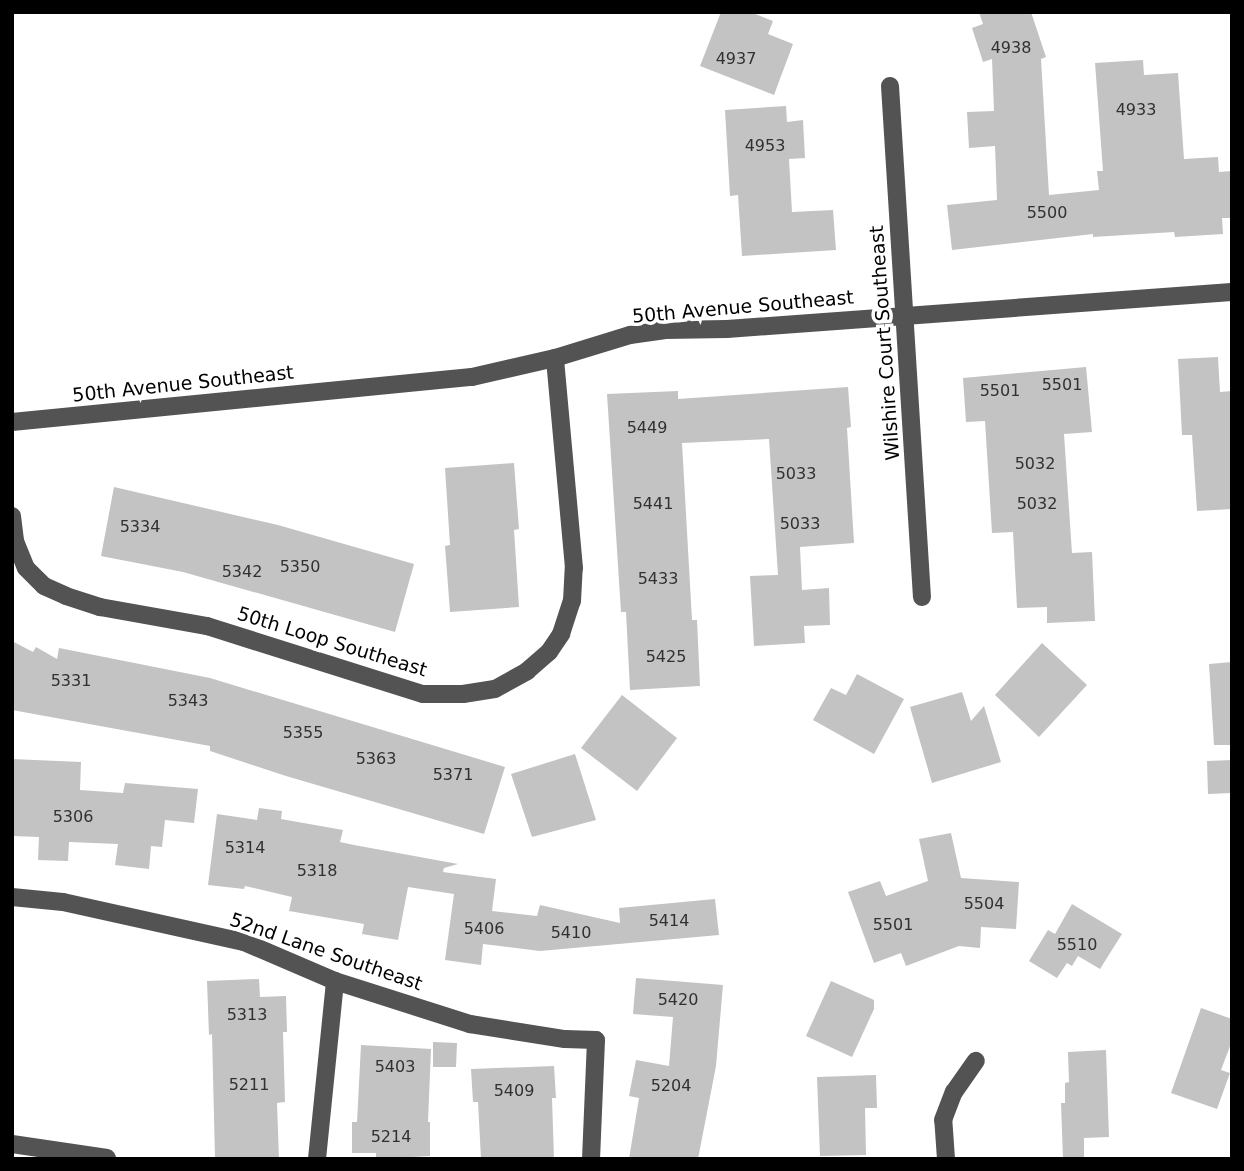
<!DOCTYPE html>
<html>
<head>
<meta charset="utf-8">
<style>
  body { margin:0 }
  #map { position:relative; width:1244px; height:1171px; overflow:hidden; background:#fff; font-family:"DejaVu Sans",sans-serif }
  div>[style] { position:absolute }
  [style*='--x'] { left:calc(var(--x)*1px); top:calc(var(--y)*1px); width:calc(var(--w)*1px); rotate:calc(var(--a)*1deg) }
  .building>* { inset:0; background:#c3c3c3 }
  .minor>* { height:18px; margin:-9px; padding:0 9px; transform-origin:9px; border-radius:9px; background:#535353 }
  span { translate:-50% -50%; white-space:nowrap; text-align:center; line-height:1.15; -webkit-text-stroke:7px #fff; paint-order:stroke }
  .number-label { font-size:16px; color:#313131 }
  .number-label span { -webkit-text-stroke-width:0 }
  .street-label { font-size:19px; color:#000 }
  .frame { position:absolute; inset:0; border:14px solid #000; pointer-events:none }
</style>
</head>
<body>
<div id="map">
  <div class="building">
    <div style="clip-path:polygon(721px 12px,750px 12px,773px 21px,768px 34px,793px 44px,774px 95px,700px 66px)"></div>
    <div style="clip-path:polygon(979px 12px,1031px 12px,1046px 57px,1041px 59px,1049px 195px,1099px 190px,1097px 171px,1103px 171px,1095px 63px,1143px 60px,1144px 75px,1178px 73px,1184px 159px,1218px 157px,1219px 172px,1232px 171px,1232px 218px,1222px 218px,1223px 234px,1175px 237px,1174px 232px,1093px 237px,1093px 234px,952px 250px,947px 205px,997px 200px,995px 146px,969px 148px,967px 112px,994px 111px,992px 59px,983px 62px,972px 28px,983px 24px)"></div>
    <div style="clip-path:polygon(786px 106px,787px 122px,803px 120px,805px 158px,789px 159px,792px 212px,833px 210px,836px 250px,742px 256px,738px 195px,730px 196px,725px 110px)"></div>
    <div style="clip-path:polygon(1218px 357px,1220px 392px,1232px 391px,1232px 509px,1197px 511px,1192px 435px,1182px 435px,1178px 359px)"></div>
    <div style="clip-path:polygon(1086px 367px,1092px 432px,1064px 434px,1072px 553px,1092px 552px,1095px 621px,1047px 623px,1047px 607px,1017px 608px,1013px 532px,992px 533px,985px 421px,966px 422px,963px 378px)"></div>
    <div style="clip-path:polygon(848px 387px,851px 427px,847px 428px,854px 543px,800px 547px,802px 590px,829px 588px,830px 625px,804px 626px,805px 643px,754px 646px,750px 576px,778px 575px,769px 439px,682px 443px,692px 620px,697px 620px,700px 686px,630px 690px,626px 612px,621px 612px,607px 394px,678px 391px,678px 399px)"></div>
    <div style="clip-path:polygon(514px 463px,519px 529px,514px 530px,519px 607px,450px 612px,445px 546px,450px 545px,445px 468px)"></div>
    <div style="clip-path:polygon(114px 487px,278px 525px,414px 564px,395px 632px,183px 572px,101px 556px)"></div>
    <div style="clip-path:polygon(12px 641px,33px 652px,36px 647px,57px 659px,59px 648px,210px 678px,505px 767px,484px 834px,286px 776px,210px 751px,210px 746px,12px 710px)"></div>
    <div style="clip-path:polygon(1042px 643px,1087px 685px,1039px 737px,995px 695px)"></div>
    <div style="clip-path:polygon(1232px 662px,1232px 745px,1214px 745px,1209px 664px)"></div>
    <div style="clip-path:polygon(857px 674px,904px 699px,874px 754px,813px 720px,831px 688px,846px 695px)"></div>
    <div style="clip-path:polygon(962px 692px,971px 721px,984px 706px,1001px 762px,932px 783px,910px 707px)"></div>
    <div style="clip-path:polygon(622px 695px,677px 738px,637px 791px,581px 748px)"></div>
    <div style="clip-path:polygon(575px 754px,596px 820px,532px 837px,511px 774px)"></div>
    <div style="clip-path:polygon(12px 759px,81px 762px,80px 790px,123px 793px,125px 783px,198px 789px,194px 823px,165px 820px,162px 847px,151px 846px,149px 869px,115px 865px,118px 844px,69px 842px,68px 861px,38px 860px,39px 837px,12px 836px)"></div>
    <div style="clip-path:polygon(1232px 760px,1232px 793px,1208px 794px,1207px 761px)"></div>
    <div style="clip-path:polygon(259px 808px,282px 811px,281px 819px,343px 830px,340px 842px,354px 845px,458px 864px,444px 868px,443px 872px,496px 879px,492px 911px,537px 916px,540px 905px,620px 923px,619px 908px,715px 899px,719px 935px,540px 951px,483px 944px,481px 965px,445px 960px,454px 894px,408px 887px,398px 940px,362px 934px,364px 924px,289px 911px,292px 897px,245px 886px,244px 889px,208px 885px,217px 814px,257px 820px)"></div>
    <div style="clip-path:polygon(951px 833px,961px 878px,1019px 882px,1016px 929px,981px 927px,980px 948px,959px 946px,906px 966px,901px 953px,874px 963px,848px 892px,880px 881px,886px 896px,928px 881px,919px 839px)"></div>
    <div style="clip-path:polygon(1072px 904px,1122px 934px,1100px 969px,1078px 956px,1072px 966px,1067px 963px,1057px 978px,1029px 961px,1048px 930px,1055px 934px)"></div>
    <div style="clip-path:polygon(636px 978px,723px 985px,716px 1066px,698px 1159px,629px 1159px,639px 1098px,629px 1096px,636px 1060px,669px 1066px,673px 1017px,633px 1014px)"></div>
    <div style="clip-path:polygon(259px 979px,260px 997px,286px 996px,287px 1032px,283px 1032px,285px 1102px,277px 1103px,279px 1159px,215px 1159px,212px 1034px,209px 1035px,207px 981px)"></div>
    <div style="clip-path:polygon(831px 981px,874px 1000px,874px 1009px,852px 1057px,806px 1036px)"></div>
    <div style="clip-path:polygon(1201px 1008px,1232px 1019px,1232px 1041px,1221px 1070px,1230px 1073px,1217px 1109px,1171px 1093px)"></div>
    <div style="clip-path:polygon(433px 1042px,457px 1043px,456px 1067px,433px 1067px)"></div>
    <div style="clip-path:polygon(361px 1045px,431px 1049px,428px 1122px,430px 1122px,430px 1156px,376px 1159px,376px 1153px,352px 1153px,352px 1122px,357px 1122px)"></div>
    <div style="clip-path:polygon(1106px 1050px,1109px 1137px,1084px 1138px,1084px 1159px,1063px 1159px,1061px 1103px,1065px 1103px,1065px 1083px,1069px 1082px,1068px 1052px)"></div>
    <div style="clip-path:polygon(554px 1066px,556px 1098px,552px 1098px,554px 1159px,481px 1159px,478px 1102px,473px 1102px,471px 1069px)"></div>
    <div style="clip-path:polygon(876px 1075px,877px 1108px,865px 1108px,866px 1155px,820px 1156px,817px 1077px)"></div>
  </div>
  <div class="minor">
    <div style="--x:890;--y:86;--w:512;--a:86.42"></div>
    <div style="--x:12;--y:422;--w:462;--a:-5.6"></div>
    <div style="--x:472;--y:377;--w:85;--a:-12.9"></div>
    <div style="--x:555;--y:358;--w:78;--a:-17"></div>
    <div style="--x:630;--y:335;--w:34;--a:-8"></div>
    <div style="--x:664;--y:330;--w:63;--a:-0.9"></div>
    <div style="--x:727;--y:329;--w:506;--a:-4.19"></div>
    <div style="--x:12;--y:516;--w:25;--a:83"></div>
    <div style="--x:15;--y:541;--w:29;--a:68"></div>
    <div style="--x:26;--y:568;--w:25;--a:45"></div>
    <div style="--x:44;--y:586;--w:24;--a:24"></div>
    <div style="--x:66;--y:596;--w:36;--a:18"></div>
    <div style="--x:100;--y:607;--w:109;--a:10.1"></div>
    <div style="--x:207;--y:626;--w:226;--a:17.5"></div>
    <div style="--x:423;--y:694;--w:40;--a:0"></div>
    <div style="--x:463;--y:694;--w:32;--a:-9"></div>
    <div style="--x:495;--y:689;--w:37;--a:-29"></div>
    <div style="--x:527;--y:671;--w:29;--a:-41"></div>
    <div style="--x:549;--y:652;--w:22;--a:-56"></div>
    <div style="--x:561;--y:634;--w:35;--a:-72"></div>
    <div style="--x:572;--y:601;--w:33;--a:-87"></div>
    <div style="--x:574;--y:568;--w:211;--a:-95.2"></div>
    <div style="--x:12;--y:897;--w:51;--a:5.6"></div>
    <div style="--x:63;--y:902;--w:185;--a:12.5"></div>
    <div style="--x:244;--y:942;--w:99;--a:23.2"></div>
    <div style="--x:335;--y:981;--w:142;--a:17.7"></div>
    <div style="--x:470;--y:1024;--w:96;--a:9"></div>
    <div style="--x:565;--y:1039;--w:31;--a:2"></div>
    <div style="--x:596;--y:1040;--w:119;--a:92.4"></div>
    <div style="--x:12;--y:1144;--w:96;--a:8.4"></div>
    <div style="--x:317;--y:1159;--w:179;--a:-84.2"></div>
    <div style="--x:946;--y:1159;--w:39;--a:-94"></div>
    <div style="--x:943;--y:1120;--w:30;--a:-69"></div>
    <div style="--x:954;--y:1092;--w:38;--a:-55"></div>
  </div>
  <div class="number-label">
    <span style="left:1011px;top:48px">4938</span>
    <span style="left:736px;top:59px">4937</span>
    <span style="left:1136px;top:110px">4933</span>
    <span style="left:765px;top:146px">4953</span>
    <span style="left:1047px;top:213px">5500</span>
    <span style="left:1062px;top:385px">5501</span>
    <span style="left:1000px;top:391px">5501</span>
    <span style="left:647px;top:428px">5449</span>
    <span style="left:1035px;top:464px">5032</span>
    <span style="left:796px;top:474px">5033</span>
    <span style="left:653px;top:504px">5441</span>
    <span style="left:1037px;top:504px">5032</span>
    <span style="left:800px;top:524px">5033</span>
    <span style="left:140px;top:527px">5334</span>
    <span style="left:300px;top:567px">5350</span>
    <span style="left:242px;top:572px">5342</span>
    <span style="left:658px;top:579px">5433</span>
    <span style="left:666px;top:657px">5425</span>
    <span style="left:71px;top:681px">5331</span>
    <span style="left:188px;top:701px">5343</span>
    <span style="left:303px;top:733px">5355</span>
    <span style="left:376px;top:759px">5363</span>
    <span style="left:453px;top:775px">5371</span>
    <span style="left:73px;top:817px">5306</span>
    <span style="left:245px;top:848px">5314</span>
    <span style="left:317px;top:871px">5318</span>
    <span style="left:984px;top:904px">5504</span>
    <span style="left:669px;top:921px">5414</span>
    <span style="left:893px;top:925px">5501</span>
    <span style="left:484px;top:929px">5406</span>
    <span style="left:571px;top:933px">5410</span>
    <span style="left:1077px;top:945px">5510</span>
    <span style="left:678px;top:1000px">5420</span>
    <span style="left:247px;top:1015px">5313</span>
    <span style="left:395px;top:1067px">5403</span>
    <span style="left:249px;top:1085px">5211</span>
    <span style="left:671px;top:1086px">5204</span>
    <span style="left:514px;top:1091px">5409</span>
    <span style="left:391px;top:1137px">5214</span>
  </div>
  <div class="street-label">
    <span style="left:743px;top:307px;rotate:-5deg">50th Avenue Southeast</span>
    <span style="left:885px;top:343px;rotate:-94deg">Wilshire Court Southeast</span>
    <span style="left:183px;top:384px;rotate:-6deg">50th Avenue Southeast</span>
    <span style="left:332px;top:642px;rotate:17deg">50th Loop Southeast</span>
    <span style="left:326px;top:952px;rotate:19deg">52nd Lane Southeast</span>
  </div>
  <div class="frame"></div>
</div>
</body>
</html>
